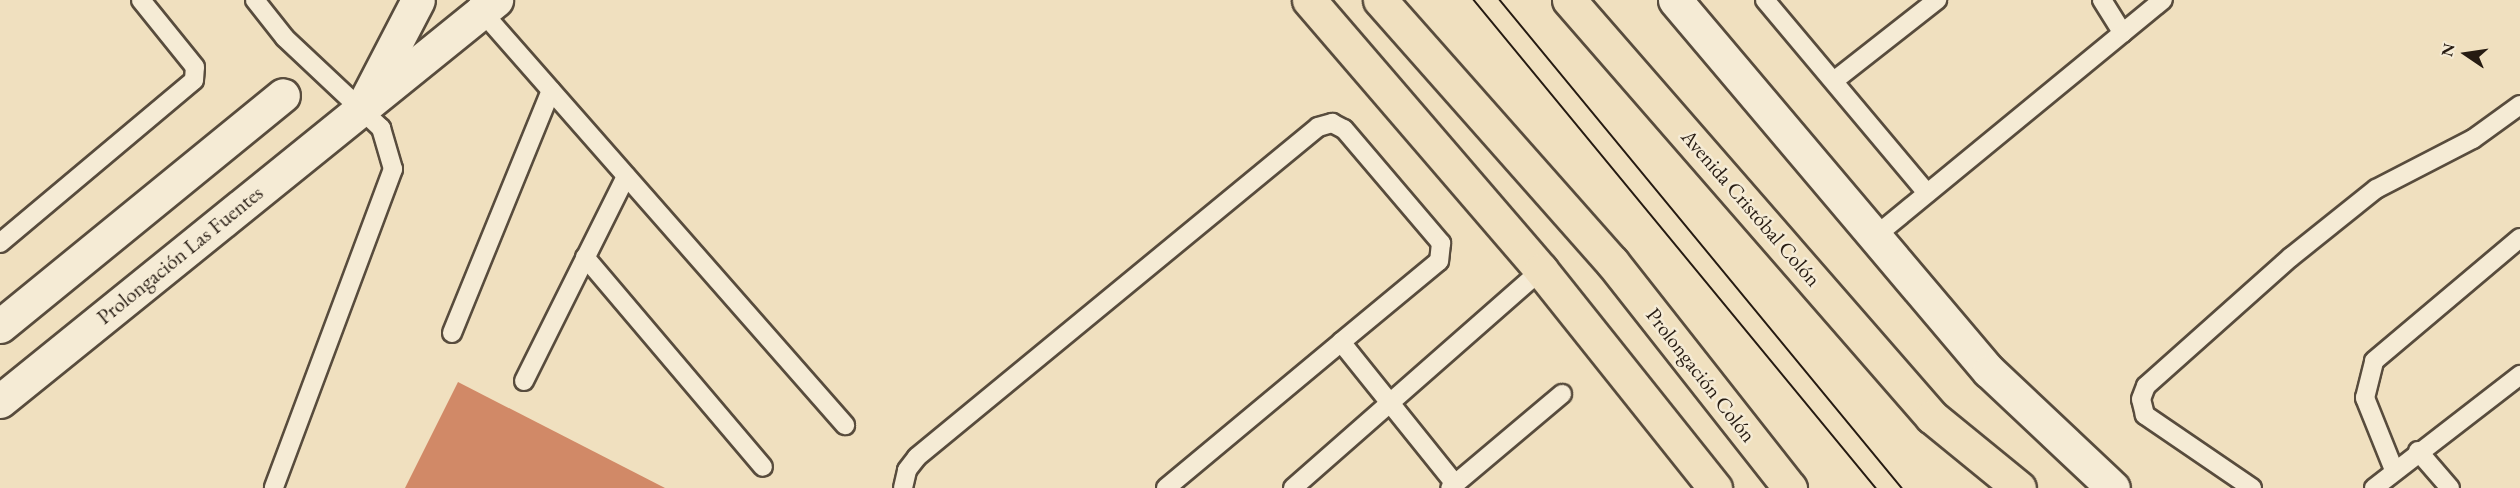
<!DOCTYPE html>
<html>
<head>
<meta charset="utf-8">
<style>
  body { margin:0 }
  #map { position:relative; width:2520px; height:488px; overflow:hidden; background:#f0e0bf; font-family:"EB Garamond",serif }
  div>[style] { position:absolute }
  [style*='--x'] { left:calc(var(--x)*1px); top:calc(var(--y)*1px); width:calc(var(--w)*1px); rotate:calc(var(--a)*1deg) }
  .building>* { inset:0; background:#d18967 }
  .roads { filter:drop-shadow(2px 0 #584c3d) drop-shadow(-2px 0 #584c3d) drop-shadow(0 2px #584c3d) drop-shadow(0 -2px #584c3d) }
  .lane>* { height:18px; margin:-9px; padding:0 9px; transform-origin:9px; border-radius:9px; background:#f5ebd5 }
  .street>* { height:33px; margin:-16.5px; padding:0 16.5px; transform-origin:16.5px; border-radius:16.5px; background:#f5ebd5 }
  .secondary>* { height:33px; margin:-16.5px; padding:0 16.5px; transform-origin:16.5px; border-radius:16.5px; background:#f5ebd5 }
  .primary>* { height:33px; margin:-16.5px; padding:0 16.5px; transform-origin:16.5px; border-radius:16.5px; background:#f0e0bf }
  .tram>* { height:1.5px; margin:-0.75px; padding:0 0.75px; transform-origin:0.75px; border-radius:0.75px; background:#261b12 }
  span { translate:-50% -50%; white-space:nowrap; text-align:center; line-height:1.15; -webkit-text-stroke:5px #f5ebd5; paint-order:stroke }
  .street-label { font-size:21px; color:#261b12 }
  .north { position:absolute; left:2436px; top:24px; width:60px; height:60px; -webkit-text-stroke:4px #f5ebd5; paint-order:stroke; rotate:283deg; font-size:16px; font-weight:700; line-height:24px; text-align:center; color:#261b12 }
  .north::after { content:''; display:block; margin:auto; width:21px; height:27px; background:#261b12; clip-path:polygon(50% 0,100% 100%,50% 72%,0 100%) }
</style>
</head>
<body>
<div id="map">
  <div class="building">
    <div style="clip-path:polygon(458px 382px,665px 488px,405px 488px)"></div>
  </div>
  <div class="roads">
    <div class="lane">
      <div style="--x:255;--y:0;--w:48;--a:51.7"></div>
      <div style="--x:285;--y:38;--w:132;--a:43.2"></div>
      <div style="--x:381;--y:128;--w:43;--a:73.7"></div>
      <div style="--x:393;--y:169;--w:340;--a:110.5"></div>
      <div style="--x:1765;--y:0;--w:252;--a:50"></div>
      <div style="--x:2102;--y:0;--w:39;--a:58"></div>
      <div style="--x:477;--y:6;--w:558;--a:48.71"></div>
      <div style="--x:1835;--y:80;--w:130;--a:-38.1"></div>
      <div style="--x:1873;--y:238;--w:375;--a:-39.4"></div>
      <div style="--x:0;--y:243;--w:253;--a:-40"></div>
      <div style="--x:194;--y:80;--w:13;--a:-86"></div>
      <div style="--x:195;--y:67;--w:86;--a:-128.9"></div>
      <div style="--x:585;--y:257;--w:275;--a:49.7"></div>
      <div style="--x:452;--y:333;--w:262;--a:-67.8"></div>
      <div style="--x:524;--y:381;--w:229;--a:-63.5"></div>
      <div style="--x:2418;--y:451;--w:49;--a:49.1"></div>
      <div style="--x:2394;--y:470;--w:78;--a:-111.9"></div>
      <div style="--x:2365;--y:398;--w:38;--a:-76"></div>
      <div style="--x:2374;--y:361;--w:191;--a:-40.1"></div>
      <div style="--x:1455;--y:484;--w:140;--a:-40.1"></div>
      <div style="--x:903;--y:488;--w:18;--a:-77"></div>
      <div style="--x:907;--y:470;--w:16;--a:-52"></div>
      <div style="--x:917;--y:457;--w:519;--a:-39.45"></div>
      <div style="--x:1318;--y:127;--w:15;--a:-16"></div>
      <div style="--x:1332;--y:123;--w:13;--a:27"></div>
      <div style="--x:1344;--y:129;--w:150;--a:49.6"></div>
      <div style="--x:1441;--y:243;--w:18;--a:96"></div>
      <div style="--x:1439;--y:261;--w:127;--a:140.4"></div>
      <div style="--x:1341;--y:342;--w:182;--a:51.2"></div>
      <div style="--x:1455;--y:484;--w:6;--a:141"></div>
      <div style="--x:1166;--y:488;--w:228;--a:-39.8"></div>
      <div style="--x:1293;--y:488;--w:330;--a:-41.3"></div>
      <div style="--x:2252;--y:488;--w:130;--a:-145.7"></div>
      <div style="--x:2145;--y:415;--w:16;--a:-104"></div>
      <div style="--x:2141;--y:399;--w:14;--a:-69"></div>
      <div style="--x:2146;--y:386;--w:194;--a:-41.7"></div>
      <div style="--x:2291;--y:257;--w:109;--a:-38.7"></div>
      <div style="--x:2376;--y:189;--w:109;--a:-27.3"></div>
      <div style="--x:2473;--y:139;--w:58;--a:-35.9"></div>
      <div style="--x:2374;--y:488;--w:185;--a:-37.7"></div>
    </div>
    <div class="street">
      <div style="--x:0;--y:326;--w:365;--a:-39.2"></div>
    </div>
    <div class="secondary">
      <div style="--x:1675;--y:0;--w:486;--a:49.8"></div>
      <div style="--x:1989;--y:371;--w:170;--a:43.3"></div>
      <div style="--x:367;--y:98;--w:110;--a:-62.5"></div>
      <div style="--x:0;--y:401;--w:638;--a:-38.95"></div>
    </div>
    <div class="primary">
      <div style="--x:1309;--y:0;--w:356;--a:49.3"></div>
      <div style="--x:1541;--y:270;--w:279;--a:51.4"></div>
      <div style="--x:1380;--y:0;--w:350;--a:48.5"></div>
      <div style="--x:1612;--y:262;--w:288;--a:51.8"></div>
      <div style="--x:1569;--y:0;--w:553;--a:48.96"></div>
      <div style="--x:1932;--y:417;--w:112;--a:39.2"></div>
    </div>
  </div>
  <div class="tram">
    <div style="--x:1474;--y:0;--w:632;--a:50.52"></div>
    <div style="--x:1500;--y:0;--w:632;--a:50.52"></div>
  </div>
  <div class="street-label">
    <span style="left:1751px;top:208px;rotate:49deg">Avenida Cristóbal Colón</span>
    <span style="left:180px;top:255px;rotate:-39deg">Prolongación Las Fuentes</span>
    <span style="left:1701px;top:375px;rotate:52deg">Prolongación Colón</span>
  </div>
  <div class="north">N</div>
</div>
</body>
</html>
